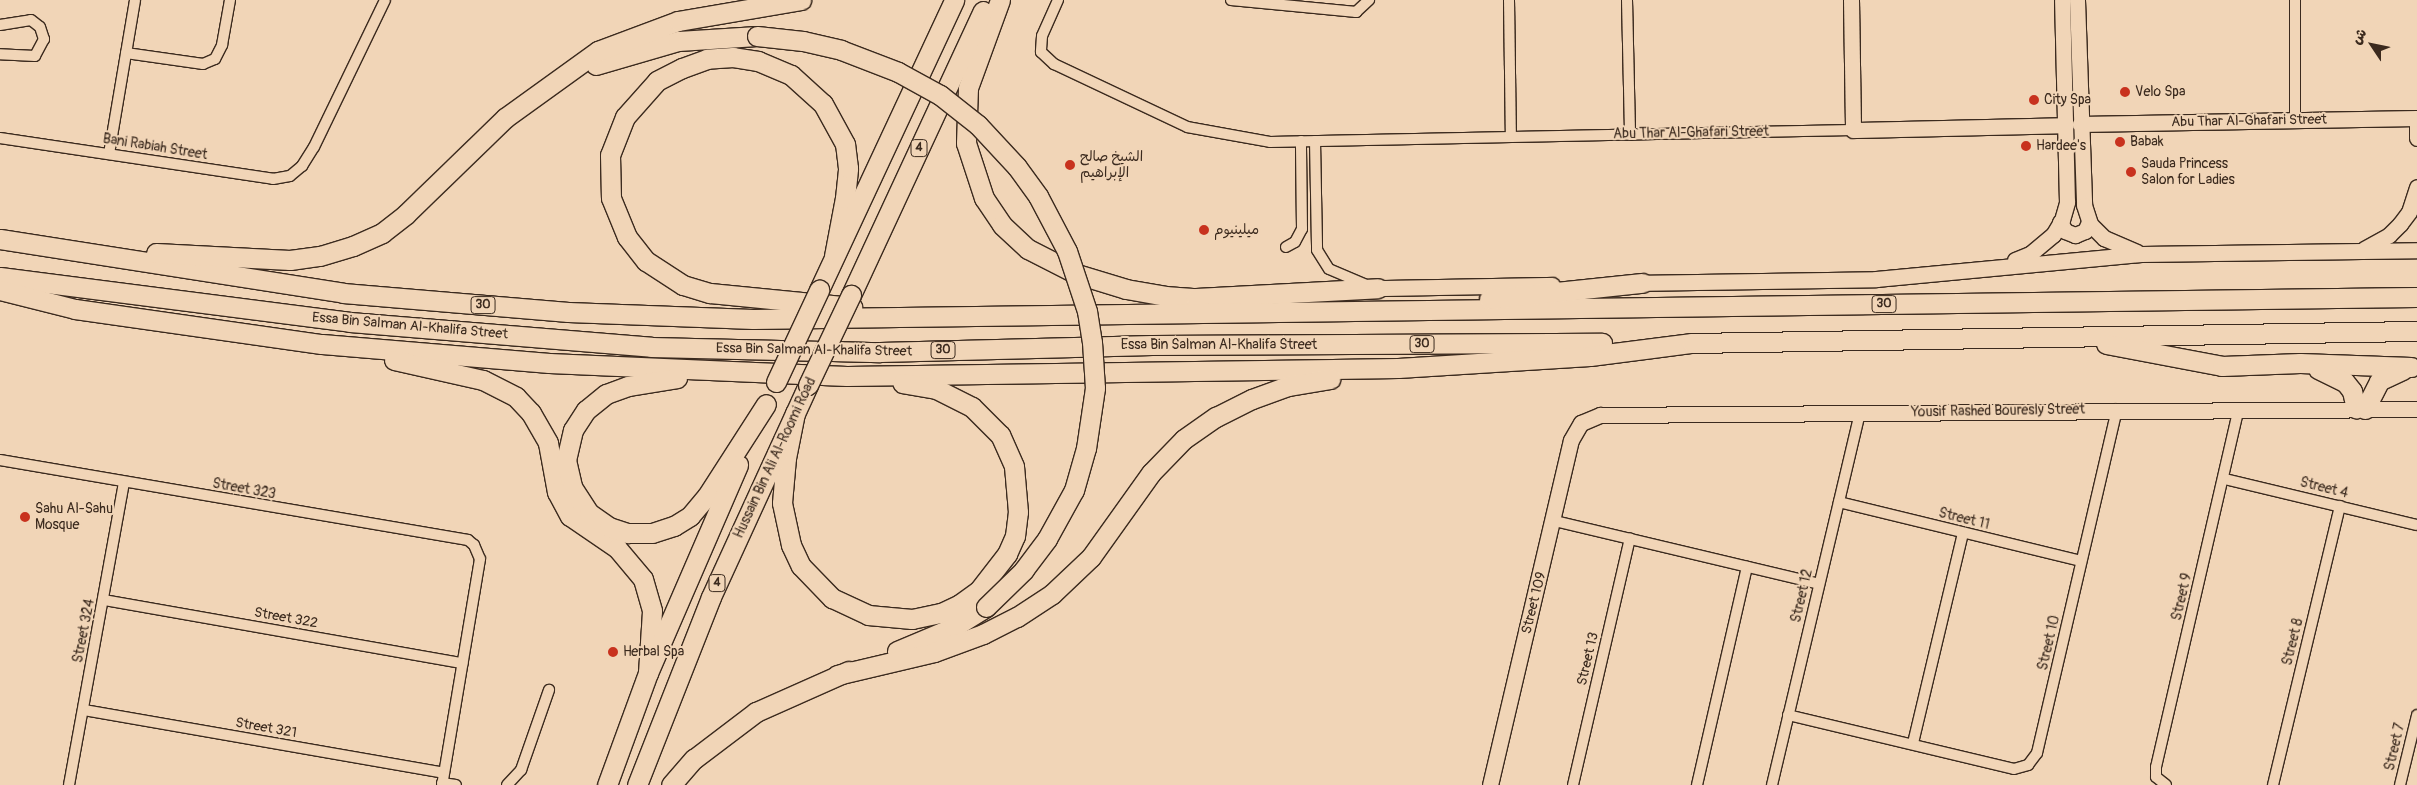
<!DOCTYPE html>
<html>
<head>
<meta charset="utf-8">
<style>
  body { margin:0 }
  #map { position:relative; width:2417px; height:785px; overflow:hidden; background:#f1d5b7; font-family:Pangolin,"Playpen Sans Arabic",sans-serif }
  div>[style] { position:absolute }
  [style*='--x'] { left:calc(var(--x)*1px); top:calc(var(--y)*1px); width:calc(var(--w)*1px); rotate:calc(var(--a)*1deg) }
  .roads { filter:drop-shadow(1px 0 #3b2a1e) drop-shadow(-1px 0 #3b2a1e) drop-shadow(0 1px #3b2a1e) drop-shadow(0 -1px #3b2a1e) }
  .street>* { height:10px; margin:-5px; padding:0 5px; transform-origin:5px; border-radius:5px; background:#f1d5b7 }
  .secondary>* { height:15px; margin:-7.5px; padding:0 7.5px; transform-origin:7.5px; border-radius:7.5px; background:#f1d5b7 }
  .highway>* { height:19px; margin:-9.5px; padding:0 9.5px; transform-origin:9.5px; border-radius:9.5px; background:#f1d5b7 }
  .bridges { filter:drop-shadow(1px 0 #3b2a1e) drop-shadow(-1px 0 #3b2a1e) drop-shadow(0 1px #3b2a1e) drop-shadow(0 -1px #3b2a1e) }
  .highway-bridge>* { height:19px; margin:-9.5px; padding:0 9.5px; transform-origin:9.5px; border-radius:9.5px; background:#f1d5b7 }
  .dots>* { width:14px; height:14px; translate:-50% -50%; box-sizing:border-box; border:2px solid #f1d5b7; border-radius:50% }
  span { translate:-50% -50%; white-space:nowrap; text-align:center; line-height:1.15; -webkit-text-stroke:4px #f1d5b7; paint-order:stroke }
  .shield-label span { padding:1px 4px; background:#f1d5b7; border:1px solid; border-radius:4px; -webkit-text-stroke-width:0 }
  .shield-label { font-size:12px; color:#3b2a1e; font-weight:700 }
  .poi-label { font-size:14px; color:#3b2a1e }
  .left { translate:0 -50%; text-align:left }
  .street-label { font-size:14px; color:#3b2a1e }
  .north { position:absolute; left:2347px; top:20px; width:50px; height:50px; -webkit-text-stroke:4px #f1d5b7; paint-order:stroke; rotate:304deg; font-size:14px; font-weight:700; line-height:20px; text-align:center; color:#3b2a1e }
  .north::after { content:''; display:block; margin:auto; width:18px; height:22px; background:#3b2a1e; clip-path:polygon(50% 0,100% 100%,50% 72%,0 100%) }
</style>
</head>
<body>
<div id="map">
  <div class="roads">
    <div class="street">
      <div style="--x:1058;--y:0;--w:39;--a:114"></div>
      <div style="--x:1042;--y:36;--w:16;--a:94"></div>
      <div style="--x:1041;--y:52;--w:18;--a:43"></div>
      <div style="--x:1054;--y:64;--w:147;--a:25.3"></div>
      <div style="--x:1187;--y:127;--w:84;--a:10.2"></div>
      <div style="--x:1270;--y:142;--w:583;--a:-1.18"></div>
      <div style="--x:1231;--y:0;--w:126;--a:5.5"></div>
      <div style="--x:1356;--y:12;--w:18;--a:-43"></div>
      <div style="--x:1509;--y:0;--w:137;--a:89.2"></div>
      <div style="--x:1627;--y:0;--w:135;--a:88.7"></div>
      <div style="--x:0;--y:25;--w:31;--a:-9"></div>
      <div style="--x:31;--y:20;--w:11;--a:38"></div>
      <div style="--x:40;--y:27;--w:13;--a:72"></div>
      <div style="--x:44;--y:39;--w:19;--a:118"></div>
      <div style="--x:35;--y:56;--w:35;--a:-177"></div>
      <div style="--x:126;--y:53;--w:78;--a:8.1"></div>
      <div style="--x:203;--y:64;--w:13;--a:-23"></div>
      <div style="--x:215;--y:59;--w:16;--a:-63"></div>
      <div style="--x:222;--y:45;--w:46;--a:-79.9"></div>
      <div style="--x:2295;--y:120;--w:120;--a:-90"></div>
      <div style="--x:0;--y:138;--w:276;--a:8.5"></div>
      <div style="--x:273;--y:179;--w:17;--a:-10"></div>
      <div style="--x:290;--y:176;--w:16;--a:-40"></div>
      <div style="--x:302;--y:166;--w:22;--a:-58"></div>
      <div style="--x:314;--y:147;--w:163;--a:-64.2"></div>
      <div style="--x:1315;--y:141;--w:109;--a:88.9"></div>
      <div style="--x:1317;--y:250;--w:22;--a:58"></div>
      <div style="--x:1329;--y:269;--w:39;--a:23"></div>
      <div style="--x:109;--y:154;--w:156;--a:-80.4"></div>
      <div style="--x:1286;--y:247;--w:10;--a:-29"></div>
      <div style="--x:1295;--y:242;--w:15;--a:-62"></div>
      <div style="--x:1302;--y:229;--w:88;--a:-90.7"></div>
      <div style="--x:0;--y:460;--w:475;--a:9.7"></div>
      <div style="--x:468;--y:540;--w:8;--a:40"></div>
      <div style="--x:474;--y:545;--w:15;--a:67"></div>
      <div style="--x:480;--y:559;--w:229;--a:99.5"></div>
      <div style="--x:2225;--y:479;--w:197;--a:13.5"></div>
      <div style="--x:1839;--y:502;--w:249;--a:13.7"></div>
      <div style="--x:1555;--y:521;--w:271;--a:13.4"></div>
      <div style="--x:104;--y:600;--w:364;--a:10"></div>
      <div style="--x:84;--y:710;--w:365;--a:9.9"></div>
      <div style="--x:1788;--y:715;--w:232;--a:13.4"></div>
      <div style="--x:2014;--y:769;--w:15;--a:-16"></div>
      <div style="--x:2028;--y:765;--w:15;--a:-53"></div>
      <div style="--x:2037;--y:753;--w:353;--a:-76.9"></div>
      <div style="--x:1913;--y:743;--w:216;--a:-76.6"></div>
      <div style="--x:442;--y:783;--w:14;--a:8"></div>
      <div style="--x:69;--y:785;--w:308;--a:-79.7"></div>
      <div style="--x:507;--y:785;--w:21;--a:-47"></div>
      <div style="--x:521;--y:770;--w:85;--a:-70.7"></div>
      <div style="--x:1573;--y:785;--w:253;--a:-77"></div>
      <div style="--x:1697;--y:785;--w:224;--a:-77.1"></div>
      <div style="--x:1772;--y:785;--w:382;--a:-76.7"></div>
      <div style="--x:2166;--y:785;--w:13;--a:-141"></div>
      <div style="--x:2156;--y:777;--w:10;--a:-90"></div>
      <div style="--x:2156;--y:767;--w:365;--a:-77"></div>
      <div style="--x:2273;--y:785;--w:287;--a:-76.5"></div>
      <div style="--x:2400;--y:785;--w:72;--a:-76.3"></div>
    </div>
    <div class="secondary">
      <div style="--x:1851;--y:0;--w:130;--a:89.1"></div>
      <div style="--x:1853;--y:130;--w:213;--a:-1.3"></div>
      <div style="--x:2077;--y:0;--w:205;--a:88"></div>
      <div style="--x:2084;--y:205;--w:20;--a:72"></div>
      <div style="--x:2090;--y:224;--w:20;--a:45"></div>
      <div style="--x:2104;--y:238;--w:36;--a:23"></div>
      <div style="--x:2417;--y:118;--w:20;--a:90"></div>
      <div style="--x:2080;--y:124;--w:337;--a:-1"></div>
      <div style="--x:2060;--y:222;--w:10;--a:61"></div>
      <div style="--x:2065;--y:231;--w:11;--a:22"></div>
      <div style="--x:2075;--y:235;--w:11;--a:-22"></div>
      <div style="--x:2085;--y:231;--w:10;--a:-66"></div>
      <div style="--x:2364;--y:249;--w:29;--a:-29"></div>
      <div style="--x:2389;--y:235;--w:16;--a:-45"></div>
      <div style="--x:2400;--y:224;--w:15;--a:-53"></div>
      <div style="--x:2409;--y:212;--w:26;--a:-72"></div>
      <div style="--x:2015;--y:260;--w:16;--a:-22"></div>
      <div style="--x:2030;--y:254;--w:30;--a:-40"></div>
      <div style="--x:2053;--y:235;--w:17;--a:-59"></div>
      <div style="--x:2062;--y:220;--w:19;--a:-74"></div>
      <div style="--x:2067;--y:202;--w:202;--a:-91.4"></div>
      <div style="--x:1632;--y:283;--w:244;--a:-0.9"></div>
      <div style="--x:1876;--y:279;--w:266;--a:-5.4"></div>
      <div style="--x:2141;--y:254;--w:276;--a:-0.8"></div>
      <div style="--x:1378;--y:288;--w:174;--a:-1"></div>
      <div style="--x:1490;--y:785;--w:354;--a:-76.8"></div>
      <div style="--x:1571;--y:440;--w:20;--a:-60"></div>
      <div style="--x:1581;--y:423;--w:21;--a:-23"></div>
      <div style="--x:1600;--y:415;--w:817;--a:-0.42"></div>
    </div>
    <div class="highway">
      <div style="--x:1000;--y:0;--w:94;--a:110"></div>
      <div style="--x:968;--y:88;--w:55;--a:92.1"></div>
      <div style="--x:966;--y:143;--w:58;--a:71.9"></div>
      <div style="--x:984;--y:198;--w:32;--a:56"></div>
      <div style="--x:1002;--y:225;--w:35;--a:43"></div>
      <div style="--x:1028;--y:249;--w:55;--a:27"></div>
      <div style="--x:1077;--y:274;--w:51;--a:17"></div>
      <div style="--x:1126;--y:289;--w:40;--a:10"></div>
      <div style="--x:1165;--y:296;--w:31;--a:4"></div>
      <div style="--x:1196;--y:298;--w:182;--a:-3.1"></div>
      <div style="--x:596;--y:65;--w:85;--a:-16.3"></div>
      <div style="--x:678;--y:41;--w:79;--a:-3.6"></div>
      <div style="--x:0;--y:239;--w:347;--a:8.9"></div>
      <div style="--x:343;--y:293;--w:226;--a:4.8"></div>
      <div style="--x:568;--y:312;--w:185;--a:2.2"></div>
      <div style="--x:753;--y:319;--w:1664;--a:-0.76"></div>
      <div style="--x:156;--y:253;--w:134;--a:3"></div>
      <div style="--x:290;--y:260;--w:30;--a:-8"></div>
      <div style="--x:320;--y:256;--w:34;--a:-17"></div>
      <div style="--x:353;--y:246;--w:32;--a:-24"></div>
      <div style="--x:382;--y:233;--w:31;--a:-38"></div>
      <div style="--x:406;--y:214;--w:138;--a:-44.1"></div>
      <div style="--x:505;--y:118;--w:115;--a:-35.8"></div>
      <div style="--x:598;--y:51;--w:85;--a:-20.6"></div>
      <div style="--x:678;--y:21;--w:125;--a:-9.7"></div>
      <div style="--x:834;--y:256;--w:59;--a:-79.3"></div>
      <div style="--x:845;--y:198;--w:30;--a:-84"></div>
      <div style="--x:848;--y:168;--w:24;--a:-97"></div>
      <div style="--x:845;--y:144;--w:46;--a:-118.8"></div>
      <div style="--x:823;--y:104;--w:43;--a:-137.8"></div>
      <div style="--x:791;--y:75;--w:36;--a:-157"></div>
      <div style="--x:758;--y:61;--w:25;--a:-171"></div>
      <div style="--x:733;--y:57;--w:26;--a:176"></div>
      <div style="--x:707;--y:59;--w:27;--a:160"></div>
      <div style="--x:682;--y:68;--w:28;--a:153"></div>
      <div style="--x:657;--y:81;--w:48;--a:131.6"></div>
      <div style="--x:625;--y:117;--w:41;--a:111.5"></div>
      <div style="--x:610;--y:155;--w:43;--a:88.7"></div>
      <div style="--x:611;--y:198;--w:42;--a:67.7"></div>
      <div style="--x:627;--y:237;--w:31;--a:52"></div>
      <div style="--x:646;--y:261;--w:44;--a:33"></div>
      <div style="--x:683;--y:285;--w:28;--a:17"></div>
      <div style="--x:710;--y:293;--w:143;--a:5.6"></div>
      <div style="--x:0;--y:277;--w:353;--a:7.3"></div>
      <div style="--x:350;--y:322;--w:302;--a:4.7"></div>
      <div style="--x:651;--y:347;--w:229;--a:1.3"></div>
      <div style="--x:880;--y:352;--w:272;--a:-1.5"></div>
      <div style="--x:1152;--y:345;--w:450;--a:-0.3"></div>
      <div style="--x:0;--y:290;--w:77;--a:14.2"></div>
      <div style="--x:75;--y:309;--w:249;--a:8.1"></div>
      <div style="--x:322;--y:344;--w:228;--a:4.8"></div>
      <div style="--x:549;--y:363;--w:298;--a:2.5"></div>
      <div style="--x:847;--y:376;--w:551;--a:-0.83"></div>
      <div style="--x:1398;--y:368;--w:192;--a:-3.6"></div>
      <div style="--x:1590;--y:356;--w:103;--a:-7.3"></div>
      <div style="--x:1692;--y:343;--w:725;--a:-0.95"></div>
      <div style="--x:819;--y:290;--w:320;--a:-65"></div>
      <div style="--x:851;--y:295;--w:313;--a:-65.1"></div>
      <div style="--x:1489;--y:299;--w:154;--a:-6"></div>
      <div style="--x:2106;--y:344;--w:118;--a:10.7"></div>
      <div style="--x:2222;--y:366;--w:78;--a:-2.2"></div>
      <div style="--x:2300;--y:363;--w:111;--a:2.1"></div>
      <div style="--x:394;--y:360;--w:91;--a:12.7"></div>
      <div style="--x:483;--y:380;--w:37;--a:27"></div>
      <div style="--x:516;--y:397;--w:22;--a:47"></div>
      <div style="--x:531;--y:413;--w:34;--a:60"></div>
      <div style="--x:548;--y:443;--w:50;--a:79.6"></div>
      <div style="--x:557;--y:492;--w:27;--a:62"></div>
      <div style="--x:570;--y:516;--w:57;--a:34.2"></div>
      <div style="--x:617;--y:548;--w:40;--a:50"></div>
      <div style="--x:643;--y:579;--w:33;--a:74"></div>
      <div style="--x:652;--y:611;--w:62;--a:93.7"></div>
      <div style="--x:2318;--y:369;--w:30;--a:26"></div>
      <div style="--x:2345;--y:382;--w:11;--a:52"></div>
      <div style="--x:2352;--y:391;--w:18;--a:77"></div>
      <div style="--x:677;--y:378;--w:50;--a:170.7"></div>
      <div style="--x:628;--y:386;--w:23;--a:160"></div>
      <div style="--x:606;--y:394;--w:26;--a:141"></div>
      <div style="--x:586;--y:410;--w:24;--a:123"></div>
      <div style="--x:573;--y:430;--w:31;--a:103"></div>
      <div style="--x:566;--y:460;--w:28;--a:77"></div>
      <div style="--x:572;--y:487;--w:31;--a:57"></div>
      <div style="--x:589;--y:513;--w:24;--a:35"></div>
      <div style="--x:609;--y:527;--w:20;--a:18"></div>
      <div style="--x:628;--y:533;--w:24;--a:0"></div>
      <div style="--x:652;--y:533;--w:23;--a:-18"></div>
      <div style="--x:674;--y:526;--w:19;--a:-32"></div>
      <div style="--x:690;--y:516;--w:26;--a:-50"></div>
      <div style="--x:707;--y:496;--w:109;--a:-57.3"></div>
      <div style="--x:2365;--y:409;--w:31;--a:-63"></div>
      <div style="--x:2379;--y:381;--w:26;--a:-25"></div>
      <div style="--x:795;--y:413;--w:46;--a:101.3"></div>
      <div style="--x:786;--y:458;--w:45;--a:95.1"></div>
      <div style="--x:782;--y:503;--w:43;--a:77.9"></div>
      <div style="--x:791;--y:545;--w:23;--a:65"></div>
      <div style="--x:801;--y:566;--w:45;--a:45.9"></div>
      <div style="--x:832;--y:598;--w:40;--a:25"></div>
      <div style="--x:868;--y:615;--w:44;--a:5.2"></div>
      <div style="--x:912;--y:619;--w:30;--a:-12"></div>
      <div style="--x:941;--y:613;--w:21;--a:-25"></div>
      <div style="--x:960;--y:604;--w:24;--a:-36"></div>
      <div style="--x:979;--y:590;--w:46;--a:-52.1"></div>
      <div style="--x:1007;--y:554;--w:20;--a:-66"></div>
      <div style="--x:1015;--y:536;--w:24;--a:-83"></div>
      <div style="--x:1018;--y:512;--w:46;--a:-95"></div>
      <div style="--x:1014;--y:466;--w:34;--a:-114"></div>
      <div style="--x:1000;--y:435;--w:40;--a:-135"></div>
      <div style="--x:972;--y:407;--w:40;--a:-153.4"></div>
      <div style="--x:936;--y:389;--w:34;--a:-170"></div>
      <div style="--x:897;--y:651;--w:62;--a:-22.8"></div>
      <div style="--x:954;--y:627;--w:38;--a:-32"></div>
      <div style="--x:837;--y:675;--w:100;--a:-13.3"></div>
      <div style="--x:934;--y:652;--w:52;--a:-20.2"></div>
      <div style="--x:983;--y:634;--w:38;--a:-27"></div>
      <div style="--x:1017;--y:617;--w:42;--a:-33.3"></div>
      <div style="--x:1052;--y:594;--w:54;--a:-43.5"></div>
      <div style="--x:1091;--y:557;--w:103;--a:-54.5"></div>
      <div style="--x:1151;--y:473;--w:47;--a:-45.9"></div>
      <div style="--x:1184;--y:439;--w:39;--a:-35"></div>
      <div style="--x:1216;--y:417;--w:40;--a:-26.6"></div>
      <div style="--x:1252;--y:399;--w:38;--a:-20"></div>
      <div style="--x:1288;--y:386;--w:43;--a:-9.5"></div>
      <div style="--x:607;--y:785;--w:119;--a:-69.9"></div>
      <div style="--x:648;--y:673;--w:227;--a:-66.6"></div>
      <div style="--x:637;--y:785;--w:202;--a:-68.5"></div>
      <div style="--x:711;--y:597;--w:233;--a:-65.4"></div>
      <div style="--x:671;--y:785;--w:35;--a:-49"></div>
      <div style="--x:694;--y:759;--w:78;--a:-37.2"></div>
      <div style="--x:756;--y:712;--w:101;--a:-24"></div>
    </div>
  </div>
  <div class="bridges">
    <div class="highway-bridge">
      <div style="--x:757;--y:36;--w:46;--a:6.2"></div>
      <div style="--x:803;--y:41;--w:39;--a:13"></div>
      <div style="--x:841;--y:50;--w:61;--a:21.1"></div>
      <div style="--x:898;--y:72;--w:48;--a:28.7"></div>
      <div style="--x:940;--y:95;--w:48;--a:38.3"></div>
      <div style="--x:978;--y:125;--w:57;--a:47.1"></div>
      <div style="--x:1017;--y:167;--w:36;--a:54"></div>
      <div style="--x:1038;--y:196;--w:62;--a:62.2"></div>
      <div style="--x:1067;--y:251;--w:63;--a:71.6"></div>
      <div style="--x:1087;--y:311;--w:31;--a:81"></div>
      <div style="--x:1092;--y:342;--w:46;--a:86.3"></div>
      <div style="--x:1095;--y:388;--w:61;--a:98.5"></div>
      <div style="--x:1086;--y:448;--w:44;--a:105.9"></div>
      <div style="--x:1074;--y:490;--w:56;--a:118.9"></div>
      <div style="--x:1047;--y:539;--w:39;--a:127"></div>
      <div style="--x:1024;--y:570;--w:53;--a:135.8"></div>
      <div style="--x:776;--y:382;--w:102;--a:-64.9"></div>
      <div style="--x:808;--y:385;--w:100;--a:-64.5"></div>
    </div>
  </div>
  <div class="dots">
    <div style="left:2125px;top:92px;background:#c8321e"></div>
    <div style="left:2034px;top:100px;background:#c8321e"></div>
    <div style="left:2120px;top:142px;background:#c8321e"></div>
    <div style="left:2026px;top:146px;background:#c8321e"></div>
    <div style="left:1070px;top:165px;background:#c8321e"></div>
    <div style="left:2131px;top:172px;background:#c8321e"></div>
    <div style="left:1204px;top:230px;background:#c8321e"></div>
    <div style="left:25px;top:517px;background:#c8321e"></div>
    <div style="left:613px;top:652px;background:#c8321e"></div>
  </div>
  <div class="shield-label">
    <span style="left:919px;top:148px">4</span>
    <span style="left:1884px;top:304px">30</span>
    <span style="left:483px;top:305px">30</span>
    <span style="left:1422px;top:344px">30</span>
    <span style="left:943px;top:350px">30</span>
    <span style="left:717px;top:583px">4</span>
  </div>
  <div class="poi-label">
    <span class="left" style="left:2135px;top:92px">Velo Spa</span>
    <span class="left" style="left:2044px;top:100px">City Spa</span>
    <span class="left" style="left:2130px;top:142px">Babak</span>
    <span class="left" style="left:2036px;top:146px">Hardee's</span>
    <span class="left" style="left:1080px;top:165px">الشيخ صالح<br>الإبراهيم</span>
    <span class="left" style="left:2141px;top:172px">Sauda Princess<br>Salon for Ladies</span>
    <span class="left" style="left:1214px;top:230px">ميلينيوم</span>
    <span class="left" style="left:35px;top:517px">Sahu Al-Sahu<br>Mosque</span>
    <span class="left" style="left:623px;top:652px">Herbal Spa</span>
  </div>
  <div class="street-label">
    <span style="left:2249px;top:121px;rotate:-1deg">Abu Thar Al-Ghafari Street</span>
    <span style="left:1691px;top:133px;rotate:-1deg">Abu Thar Al-Ghafari Street</span>
    <span style="left:155px;top:147px;rotate:9deg">Bani Rabiah Street</span>
    <span style="left:410px;top:326px;rotate:5deg">Essa Bin Salman Al-Khalifa Street</span>
    <span style="left:1219px;top:345px">Essa Bin Salman Al-Khalifa Street</span>
    <span style="left:814px;top:350px;rotate:1deg">Essa Bin Salman Al-Khalifa Street</span>
    <span style="left:1998px;top:411px;rotate:-1deg">Yousif Rashed Bouresly Street</span>
    <span style="left:775px;top:458px;rotate:-65deg">Hussain Bin Ali Al-Roomi Road</span>
    <span style="left:2324px;top:488px;rotate:14deg">Street 4</span>
    <span style="left:244px;top:489px;rotate:10deg">Street 323</span>
    <span style="left:1964px;top:519px;rotate:14deg">Street 11</span>
    <span style="left:1802px;top:596px;rotate:-77deg">Street 12</span>
    <span style="left:2182px;top:597px;rotate:-77deg">Street 9</span>
    <span style="left:1534px;top:603px;rotate:-76deg">Street 109</span>
    <span style="left:286px;top:618px;rotate:10deg">Street 322</span>
    <span style="left:84px;top:631px;rotate:-79deg">Street 324</span>
    <span style="left:2293px;top:642px;rotate:-76deg">Street 8</span>
    <span style="left:2049px;top:643px;rotate:-77deg">Street 10</span>
    <span style="left:1588px;top:659px;rotate:-77deg">Street 13</span>
    <span style="left:266px;top:728px;rotate:10deg">Street 321</span>
    <span style="left:2395px;top:747px;rotate:-77deg">Street 7</span>
  </div>
  <div class="north">ش</div>
</div>
</body>
</html>
